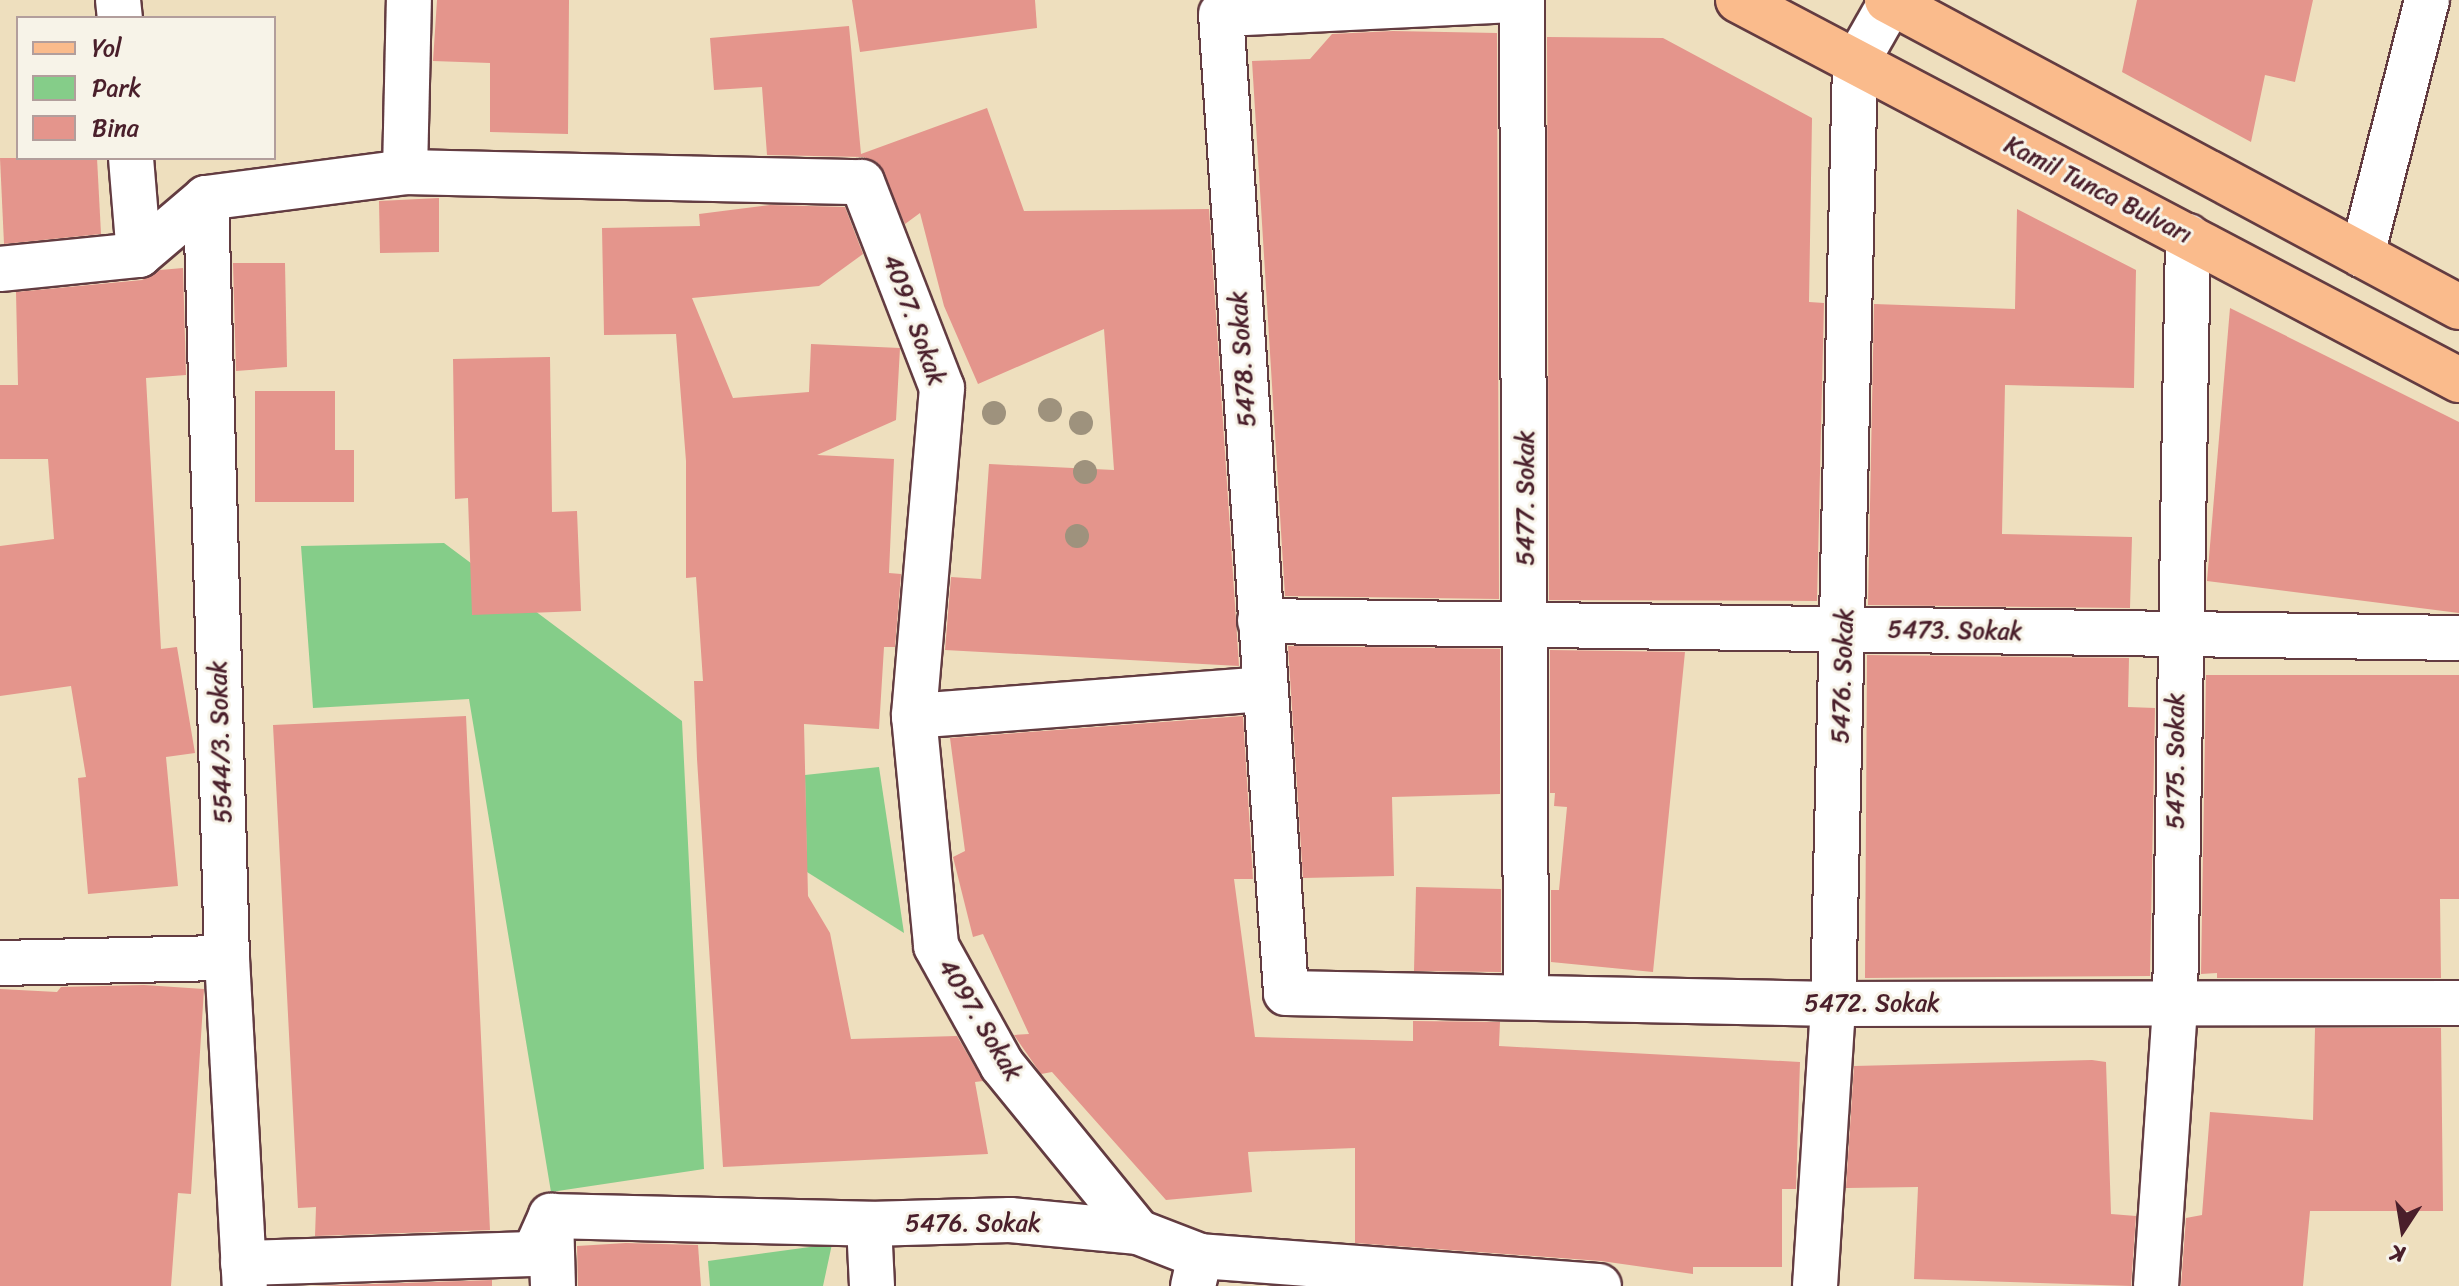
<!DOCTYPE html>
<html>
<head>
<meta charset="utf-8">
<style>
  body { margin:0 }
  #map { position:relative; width:2459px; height:1286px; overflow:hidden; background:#eedfbe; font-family:Sriracha,sans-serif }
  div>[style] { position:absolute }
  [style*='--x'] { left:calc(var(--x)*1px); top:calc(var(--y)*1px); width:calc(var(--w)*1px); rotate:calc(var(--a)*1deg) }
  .green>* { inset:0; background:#85cd89 }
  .building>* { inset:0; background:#e4958c }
  .roads { filter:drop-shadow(2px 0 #633c41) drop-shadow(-2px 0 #633c41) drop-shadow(0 2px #633c41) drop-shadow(0 -2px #633c41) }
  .minor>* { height:44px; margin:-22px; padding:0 22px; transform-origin:22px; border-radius:22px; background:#fff }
  .tertiary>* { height:44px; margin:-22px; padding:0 22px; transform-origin:22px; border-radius:22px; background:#fff }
  .primary>* { height:44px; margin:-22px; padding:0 22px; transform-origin:22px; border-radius:22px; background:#fabb8c }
  .trees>* { width:24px; height:24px; margin:-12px; border-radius:50%; background:#9e927d }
  span { translate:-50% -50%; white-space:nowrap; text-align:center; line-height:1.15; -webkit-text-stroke:6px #f7f3e8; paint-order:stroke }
  .street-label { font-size:24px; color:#4a1f2b }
  .legend { position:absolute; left:16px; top:16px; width:260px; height:144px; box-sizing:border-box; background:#f7f3e8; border:2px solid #b29e9c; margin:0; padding:10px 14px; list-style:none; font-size:24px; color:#4a1f2b }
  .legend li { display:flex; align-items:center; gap:16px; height:40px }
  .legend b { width:40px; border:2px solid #b29e9c }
  .north { position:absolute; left:2363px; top:1190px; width:80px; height:80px; -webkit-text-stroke:6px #f7f3e8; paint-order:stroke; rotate:192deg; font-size:22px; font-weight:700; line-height:32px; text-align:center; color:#4a1f2b }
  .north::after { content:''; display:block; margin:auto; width:28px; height:36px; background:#4a1f2b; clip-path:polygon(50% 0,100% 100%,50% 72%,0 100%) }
</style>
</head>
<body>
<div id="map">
  <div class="green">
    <div style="clip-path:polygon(444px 543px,682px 721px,704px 1169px,551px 1192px,469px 699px,313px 708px,301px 546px)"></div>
    <div style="clip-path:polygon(879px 767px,904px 933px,807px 872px,805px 775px)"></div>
    <div style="clip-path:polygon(832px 1244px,823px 1286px,710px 1286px,708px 1261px)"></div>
  </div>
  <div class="building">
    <div style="clip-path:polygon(437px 0,569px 0,568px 134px,490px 132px,490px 63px,433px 61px)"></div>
    <div style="clip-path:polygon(852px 0,1035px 0,1037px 28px,860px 52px)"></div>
    <div style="clip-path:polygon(2137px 0,2313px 0,2295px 82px,2265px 75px,2251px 142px,2122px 72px)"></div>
    <div style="clip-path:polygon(849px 26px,861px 154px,987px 108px,1024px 211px,1209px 209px,1239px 666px,945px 650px,951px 577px,981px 579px,989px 464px,1114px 470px,1104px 329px,978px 384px,944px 306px,920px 213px,905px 224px,877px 162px,863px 157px,767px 155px,762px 87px,714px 90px,710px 38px)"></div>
    <div style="clip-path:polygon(1393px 31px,1497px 33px,1499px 599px,1285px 596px,1252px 61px,1310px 59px,1332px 34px)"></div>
    <div style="clip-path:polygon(1547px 37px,1663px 38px,1812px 118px,1809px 302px,1824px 303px,1817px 601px,1549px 600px)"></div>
    <div style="clip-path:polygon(0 158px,97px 158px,101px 234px,4px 244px)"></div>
    <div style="clip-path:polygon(439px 198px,439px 252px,380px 253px,379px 201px)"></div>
    <div style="clip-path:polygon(770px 205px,845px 207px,863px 254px,819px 286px,692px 298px,733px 398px,809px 392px,811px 344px,900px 348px,896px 420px,817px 455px,894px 459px,889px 573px,901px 574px,895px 647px,884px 647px,879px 729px,804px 724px,808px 896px,830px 933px,851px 1039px,957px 1036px,983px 1081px,975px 1082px,988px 1154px,723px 1167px,697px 759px,694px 681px,703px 681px,696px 577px,686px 578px,686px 461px,676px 334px,604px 335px,602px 228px,700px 226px,699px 214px)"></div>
    <div style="clip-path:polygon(2017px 209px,2136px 270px,2134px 388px,2005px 385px,2002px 534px,2132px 537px,2130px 608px,1868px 605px,1874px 304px,2015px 309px)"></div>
    <div style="clip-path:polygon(233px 263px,285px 263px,287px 367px,236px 371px)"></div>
    <div style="clip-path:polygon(183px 268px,186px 375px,146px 378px,161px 649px,177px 647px,195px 753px,166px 757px,178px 886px,88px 894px,78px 778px,86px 777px,71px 686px,0 696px,0 546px,54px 539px,48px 459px,0 459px,0 385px,18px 385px,16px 292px,142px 280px,160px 270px)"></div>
    <div style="clip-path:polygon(2230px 308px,2459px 422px,2459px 613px,2207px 581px)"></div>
    <div style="clip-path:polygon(550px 357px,552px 512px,577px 511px,581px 611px,472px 615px,468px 498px,455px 499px,453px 359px)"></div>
    <div style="clip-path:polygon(255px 391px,335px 391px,335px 450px,354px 450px,354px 502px,255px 502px)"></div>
    <div style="clip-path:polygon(1288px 646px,1500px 649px,1500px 794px,1392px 797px,1394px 876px,1303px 878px)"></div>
    <div style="clip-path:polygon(1550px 650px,1685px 652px,1653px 972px,1551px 962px,1551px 890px,1559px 890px,1567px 807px,1554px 806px,1555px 793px,1550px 793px)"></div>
    <div style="clip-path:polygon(1867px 655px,2129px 658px,2128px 707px,2155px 708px,2150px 976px,1865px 978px)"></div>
    <div style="clip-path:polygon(2206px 675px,2459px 675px,2459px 899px,2440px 899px,2441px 978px,2217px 978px,2217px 973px,2201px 974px)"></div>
    <div style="clip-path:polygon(466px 716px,490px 1230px,315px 1236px,316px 1207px,298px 1208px,273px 725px)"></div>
    <div style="clip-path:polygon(1243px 716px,1253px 879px,1234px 879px,1255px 1037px,1413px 1041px,1413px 1021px,1500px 1022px,1499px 1046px,1800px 1062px,1796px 1189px,1782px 1189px,1782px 1267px,1693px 1267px,1693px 1274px,1601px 1261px,1355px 1243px,1355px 1148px,1248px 1152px,1252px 1192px,1166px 1200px,1052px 1072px,1041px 1074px,1014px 1035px,1029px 1034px,983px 934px,973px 937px,953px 857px,965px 851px,950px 738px)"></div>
    <div style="clip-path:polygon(1416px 887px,1501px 889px,1501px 972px,1414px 971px)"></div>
    <div style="clip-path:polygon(144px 985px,204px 989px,191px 1194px,178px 1193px,171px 1286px,0 1286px,0 989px,57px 992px,61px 987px)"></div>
    <div style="clip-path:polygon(2315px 1028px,2441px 1028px,2443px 1211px,2310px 1211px,2303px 1286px,2181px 1286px,2186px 1218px,2202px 1215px,2210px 1112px,2313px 1120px)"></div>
    <div style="clip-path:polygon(2092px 1060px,2106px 1062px,2111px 1214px,2136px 1216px,2131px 1286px,1914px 1279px,1918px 1187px,1846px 1188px,1854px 1066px)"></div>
    <div style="clip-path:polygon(626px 1243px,698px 1245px,701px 1286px,578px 1286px,577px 1246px)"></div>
    <div style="clip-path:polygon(492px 1280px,492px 1286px,313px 1286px)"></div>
  </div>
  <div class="roads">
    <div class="minor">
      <div style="--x:118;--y:0;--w:18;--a:84"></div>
      <div style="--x:1512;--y:0;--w:291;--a:177.2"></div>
      <div style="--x:1221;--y:14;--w:981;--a:86.2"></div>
      <div style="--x:1286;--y:993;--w:547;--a:1.15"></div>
      <div style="--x:1833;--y:1004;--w:626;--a:-0.09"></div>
      <div style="--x:1522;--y:0;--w:995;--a:89.77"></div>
      <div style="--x:131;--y:158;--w:97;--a:85.3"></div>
      <div style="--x:405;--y:172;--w:172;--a:-88.7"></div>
      <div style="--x:206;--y:198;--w:760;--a:88.42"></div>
      <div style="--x:227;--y:958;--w:328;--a:86.9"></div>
      <div style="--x:2362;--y:255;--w:263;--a:-75.7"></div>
      <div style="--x:1260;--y:621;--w:1199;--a:0.81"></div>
      <div style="--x:914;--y:716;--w:351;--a:-4.4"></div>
      <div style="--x:0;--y:963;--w:227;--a:-1.3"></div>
      <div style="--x:551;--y:1216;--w:70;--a:88.4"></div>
      <div style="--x:1200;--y:1256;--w:400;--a:4.3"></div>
      <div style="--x:243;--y:1263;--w:291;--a:-1.8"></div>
      <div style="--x:534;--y:1254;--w:42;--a:-65.9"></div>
      <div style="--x:551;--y:1216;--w:318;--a:1.4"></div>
      <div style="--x:872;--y:1286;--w:62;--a:-92.8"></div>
      <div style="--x:869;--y:1224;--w:141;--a:-1.6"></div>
      <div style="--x:1010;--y:1220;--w:129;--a:5.4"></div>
      <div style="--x:1815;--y:1286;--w:283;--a:-86.3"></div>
      <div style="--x:1833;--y:1004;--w:939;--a:-88.66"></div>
      <div style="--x:1855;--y:65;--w:75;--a:-60.4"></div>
      <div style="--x:2156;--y:1286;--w:283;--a:-86.1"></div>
      <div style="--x:2175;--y:1004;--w:768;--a:-89.03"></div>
    </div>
    <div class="tertiary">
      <div style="--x:0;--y:269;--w:140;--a:-5.8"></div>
      <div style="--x:139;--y:255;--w:88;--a:-40.4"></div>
      <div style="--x:206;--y:198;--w:201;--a:-7.4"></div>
      <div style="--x:405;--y:172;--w:457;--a:1.3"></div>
      <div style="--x:862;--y:182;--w:221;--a:68.8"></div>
      <div style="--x:942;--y:388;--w:329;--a:94.9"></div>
      <div style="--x:914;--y:716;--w:231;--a:84.5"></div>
      <div style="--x:936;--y:946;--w:136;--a:61"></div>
      <div style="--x:1002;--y:1065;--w:215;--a:50.8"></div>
      <div style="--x:1138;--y:1232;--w:66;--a:21.2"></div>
      <div style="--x:1200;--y:1256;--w:31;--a:103"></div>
    </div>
    <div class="primary">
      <div style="--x:1738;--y:0;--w:815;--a:27.79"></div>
      <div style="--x:1887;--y:0;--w:649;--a:28.22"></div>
    </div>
  </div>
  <div class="trees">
    <div style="left:1050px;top:410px"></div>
    <div style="left:994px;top:413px"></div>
    <div style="left:1081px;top:423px"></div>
    <div style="left:1085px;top:472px"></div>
    <div style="left:1077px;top:536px"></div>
  </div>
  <div class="street-label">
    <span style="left:2098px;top:190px;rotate:27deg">Kamil Tunca Bulvarı</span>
    <span style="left:914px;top:320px;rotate:70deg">4097. Sokak</span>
    <span style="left:1243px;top:359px;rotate:-94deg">5478. Sokak</span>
    <span style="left:1526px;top:498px;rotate:-90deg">5477. Sokak</span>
    <span style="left:1955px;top:631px;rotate:1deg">5473. Sokak</span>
    <span style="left:1843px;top:676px;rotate:-88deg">5476. Sokak</span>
    <span style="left:221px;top:742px;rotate:-92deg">5544/3. Sokak</span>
    <span style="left:2176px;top:761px;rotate:-90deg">5475. Sokak</span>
    <span style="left:1872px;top:1004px">5472. Sokak</span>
    <span style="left:980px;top:1020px;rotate:59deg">4097. Sokak</span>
    <span style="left:973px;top:1224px">5476. Sokak</span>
  </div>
  <ul class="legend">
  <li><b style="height:10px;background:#fabb8c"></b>Yol</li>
  <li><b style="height:22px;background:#85cd89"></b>Park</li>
  <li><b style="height:22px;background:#e4958c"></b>Bina</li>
  </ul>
  <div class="north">K</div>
</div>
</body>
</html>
